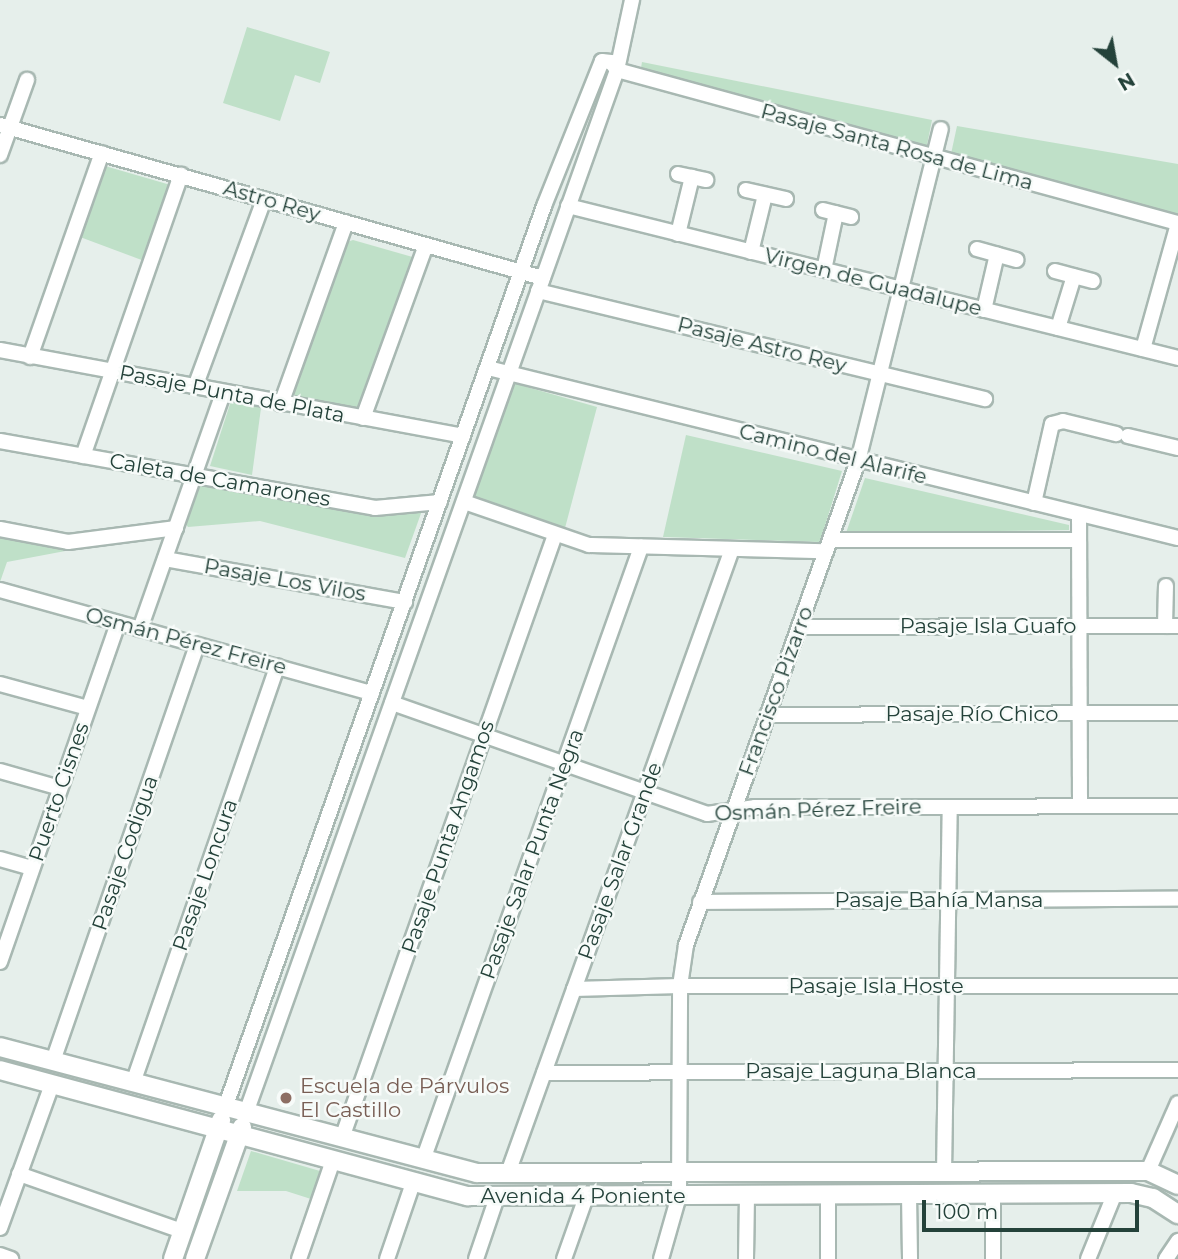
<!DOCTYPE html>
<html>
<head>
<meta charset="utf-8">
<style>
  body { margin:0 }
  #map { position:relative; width:1178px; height:1259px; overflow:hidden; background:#e6efeb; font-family:Montserrat,sans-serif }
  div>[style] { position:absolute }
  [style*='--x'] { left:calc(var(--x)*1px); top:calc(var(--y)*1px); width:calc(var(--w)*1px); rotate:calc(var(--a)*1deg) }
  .green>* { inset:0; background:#bfe0c8 }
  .roads { filter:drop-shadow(2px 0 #a8b8b2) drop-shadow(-2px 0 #a8b8b2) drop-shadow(0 2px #a8b8b2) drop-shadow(0 -2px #a8b8b2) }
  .minor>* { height:14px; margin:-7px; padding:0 7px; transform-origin:7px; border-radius:7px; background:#fff }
  .tertiary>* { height:18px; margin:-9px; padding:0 9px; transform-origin:9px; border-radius:9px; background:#fff }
  .dots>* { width:19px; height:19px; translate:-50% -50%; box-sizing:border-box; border:4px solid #f7fbf9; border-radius:50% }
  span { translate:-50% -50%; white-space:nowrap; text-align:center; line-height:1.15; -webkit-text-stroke:5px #f7fbf9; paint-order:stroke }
  .street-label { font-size:21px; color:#24423a }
  .education-label { font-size:21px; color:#785e54 }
  .left { translate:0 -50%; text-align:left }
  .north { position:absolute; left:1080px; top:28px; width:70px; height:70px; -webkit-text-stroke:5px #f7fbf9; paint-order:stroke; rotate:149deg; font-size:19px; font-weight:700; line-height:28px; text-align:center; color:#24423a }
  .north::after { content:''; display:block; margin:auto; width:24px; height:32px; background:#24423a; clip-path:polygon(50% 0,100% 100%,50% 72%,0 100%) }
  .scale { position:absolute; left:922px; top:1200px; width:217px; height:32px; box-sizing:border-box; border:4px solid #24423a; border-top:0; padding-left:9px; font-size:21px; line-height:24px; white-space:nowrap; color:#24423a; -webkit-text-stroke:5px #f7fbf9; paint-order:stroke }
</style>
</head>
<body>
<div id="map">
  <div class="green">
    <div style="clip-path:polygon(247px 27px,330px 52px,320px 83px,295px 75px,280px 121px,223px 103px)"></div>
    <div style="clip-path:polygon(642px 62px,932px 120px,927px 145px,924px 147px,641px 68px)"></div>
    <div style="clip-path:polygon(957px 126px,1178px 164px,1178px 215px,951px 154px)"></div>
    <div style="clip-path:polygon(105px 166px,174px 186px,147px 262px,80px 237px)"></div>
    <div style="clip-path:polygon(353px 240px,416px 258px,360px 408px,293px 396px,347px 242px)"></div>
    <div style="clip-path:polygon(513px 383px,597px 407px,565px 528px,471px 498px)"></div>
    <div style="clip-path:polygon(231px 401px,261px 408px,252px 475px,210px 466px)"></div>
    <div style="clip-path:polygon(686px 435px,842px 471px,820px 542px,663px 537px)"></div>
    <div style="clip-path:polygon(865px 478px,1069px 525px,1069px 530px,846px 533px)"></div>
    <div style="clip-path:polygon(201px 484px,369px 514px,424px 505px,405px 558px,260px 521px,188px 527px,185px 523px)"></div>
    <div style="clip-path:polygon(0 534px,51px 543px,76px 549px,7px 562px,0 582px)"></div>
    <div style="clip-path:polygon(251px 1151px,320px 1171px,311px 1199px,286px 1191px,237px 1191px)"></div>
  </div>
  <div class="roads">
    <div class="minor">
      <div style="--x:617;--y:70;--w:581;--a:15.26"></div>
      <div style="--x:0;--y:125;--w:564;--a:15.74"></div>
      <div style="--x:0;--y:155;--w:80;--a:-70.2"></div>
      <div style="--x:678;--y:174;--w:29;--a:12"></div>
      <div style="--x:746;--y:190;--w:41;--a:12.7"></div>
      <div style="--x:568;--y:206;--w:629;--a:13.99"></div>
      <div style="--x:823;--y:210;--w:29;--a:14"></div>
      <div style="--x:678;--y:234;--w:59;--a:-76.2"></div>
      <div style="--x:977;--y:249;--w:41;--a:15.4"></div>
      <div style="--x:751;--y:252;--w:59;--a:-76.2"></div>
      <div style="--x:824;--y:270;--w:58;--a:-78.1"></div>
      <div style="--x:1055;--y:271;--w:39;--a:15"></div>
      <div style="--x:538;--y:291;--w:460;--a:13.6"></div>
      <div style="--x:984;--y:310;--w:57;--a:-76.9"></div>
      <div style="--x:1058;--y:328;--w:54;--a:-72.9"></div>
      <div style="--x:1143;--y:349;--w:130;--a:-74.4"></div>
      <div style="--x:0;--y:350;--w:471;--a:10.5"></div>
      <div style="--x:30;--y:357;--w:216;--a:-70.6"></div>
      <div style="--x:488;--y:368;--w:711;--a:13.84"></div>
      <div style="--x:195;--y:387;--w:200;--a:-69.8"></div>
      <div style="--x:281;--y:404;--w:193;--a:-70.3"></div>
      <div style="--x:363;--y:418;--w:184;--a:-70"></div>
      <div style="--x:1128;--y:436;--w:51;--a:13.5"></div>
      <div style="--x:0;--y:441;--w:381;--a:10.1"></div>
      <div style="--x:375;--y:508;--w:65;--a:-5.3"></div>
      <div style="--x:83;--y:456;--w:298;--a:-70.8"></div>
      <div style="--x:464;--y:502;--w:132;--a:19"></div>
      <div style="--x:589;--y:545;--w:237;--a:1.5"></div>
      <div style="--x:1034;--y:503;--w:81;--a:-77.2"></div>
      <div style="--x:1052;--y:424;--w:11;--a:-15"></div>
      <div style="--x:1063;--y:421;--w:55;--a:13.8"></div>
      <div style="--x:1079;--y:514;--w:292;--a:89.8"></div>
      <div style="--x:0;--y:529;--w:69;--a:10.8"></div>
      <div style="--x:68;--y:542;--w:109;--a:-7.4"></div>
      <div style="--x:830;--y:540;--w:249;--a:0"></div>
      <div style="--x:165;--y:559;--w:244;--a:10.2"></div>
      <div style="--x:0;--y:590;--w:386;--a:15.5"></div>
      <div style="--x:1165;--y:626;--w:40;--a:-88.6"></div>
      <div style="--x:799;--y:627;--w:379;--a:-0.2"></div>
      <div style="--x:140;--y:629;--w:250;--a:-70.6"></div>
      <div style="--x:0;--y:684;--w:91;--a:15.3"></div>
      <div style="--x:392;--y:703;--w:334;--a:19.4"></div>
      <div style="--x:707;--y:814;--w:49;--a:-8.3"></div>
      <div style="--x:755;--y:807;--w:423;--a:-0.1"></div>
      <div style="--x:767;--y:715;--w:411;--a:-0.3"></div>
      <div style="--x:0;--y:771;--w:62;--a:15.8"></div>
      <div style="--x:0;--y:859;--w:33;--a:16"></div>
      <div style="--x:700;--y:902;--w:478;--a:-0.4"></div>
      <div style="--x:0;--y:962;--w:359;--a:-70.8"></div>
      <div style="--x:574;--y:989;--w:106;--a:-1.6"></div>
      <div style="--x:680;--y:986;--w:498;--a:0"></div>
      <div style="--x:53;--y:1061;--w:440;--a:-70.9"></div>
      <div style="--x:544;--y:1073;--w:634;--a:-0.27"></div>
      <div style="--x:133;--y:1083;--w:441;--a:-70.9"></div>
      <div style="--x:225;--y:1108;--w:957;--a:-70.52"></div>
      <div style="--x:544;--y:206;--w:156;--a:-68.2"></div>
      <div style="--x:602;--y:61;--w:9;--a:6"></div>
      <div style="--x:611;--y:62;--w:10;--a:53"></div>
      <div style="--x:246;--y:1113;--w:1107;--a:-70.42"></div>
      <div style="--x:617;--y:70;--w:72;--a:-77.9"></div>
      <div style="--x:342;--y:1138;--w:640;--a:-70.55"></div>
      <div style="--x:423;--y:1160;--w:651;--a:-70.42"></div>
      <div style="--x:1148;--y:1171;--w:74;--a:-66.2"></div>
      <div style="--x:508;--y:1173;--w:663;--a:-70.25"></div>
      <div style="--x:944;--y:1173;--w:366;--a:-89.1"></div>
      <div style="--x:19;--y:1174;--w:173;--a:19.3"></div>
      <div style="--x:909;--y:1194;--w:65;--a:89.1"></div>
      <div style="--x:828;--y:1195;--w:64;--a:90"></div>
      <div style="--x:0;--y:1228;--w:153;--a:-70.1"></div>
      <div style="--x:0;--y:1255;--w:12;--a:20"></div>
      <div style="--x:299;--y:1259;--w:105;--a:-71"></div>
      <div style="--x:387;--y:1259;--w:80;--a:-71.1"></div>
      <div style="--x:476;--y:1259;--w:65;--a:-71.3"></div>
      <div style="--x:564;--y:1259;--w:66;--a:-70.5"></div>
      <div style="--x:661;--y:1259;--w:66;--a:-74.1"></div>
      <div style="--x:679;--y:1196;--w:210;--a:-89.7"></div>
      <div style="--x:680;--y:986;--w:41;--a:-81.7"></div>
      <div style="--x:686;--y:945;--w:514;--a:-70.44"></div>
      <div style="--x:858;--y:461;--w:342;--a:-76"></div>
      <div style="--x:746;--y:1259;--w:63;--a:-89.1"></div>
      <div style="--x:993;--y:1259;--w:65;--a:-90"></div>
      <div style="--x:1088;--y:1259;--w:71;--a:-67.8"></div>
      <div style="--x:1166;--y:1259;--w:22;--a:-56"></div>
    </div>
    <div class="tertiary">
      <div style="--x:0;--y:1047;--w:493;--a:14.8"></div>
      <div style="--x:477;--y:1173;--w:671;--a:-0.17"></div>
      <div style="--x:1148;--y:1171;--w:33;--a:25"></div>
      <div style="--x:0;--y:1070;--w:485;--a:15.1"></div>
      <div style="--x:468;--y:1196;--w:663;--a:-0.26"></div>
      <div style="--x:1131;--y:1193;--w:23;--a:13"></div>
      <div style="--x:1153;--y:1198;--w:30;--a:33"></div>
      <div style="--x:173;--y:1259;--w:147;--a:-70.9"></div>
      <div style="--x:195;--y:1259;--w:140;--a:-70.4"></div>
    </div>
  </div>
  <div class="dots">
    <div style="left:286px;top:1098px;background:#8d6e63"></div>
  </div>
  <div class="street-label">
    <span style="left:897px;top:147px;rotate:15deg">Pasaje Santa Rosa de Lima</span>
    <span style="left:272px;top:201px;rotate:16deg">Astro Rey</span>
    <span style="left:873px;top:282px;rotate:14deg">Virgen de Guadalupe</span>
    <span style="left:762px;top:345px;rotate:14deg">Pasaje Astro Rey</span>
    <span style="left:232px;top:394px;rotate:11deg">Pasaje Punta de Plata</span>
    <span style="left:833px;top:454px;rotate:14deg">Camino del Alarife</span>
    <span style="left:220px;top:480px;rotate:10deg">Caleta de Camarones</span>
    <span style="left:285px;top:580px;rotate:10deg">Pasaje Los Vilos</span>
    <span style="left:988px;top:626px">Pasaje Isla Guafo</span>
    <span style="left:186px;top:641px;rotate:15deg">Osmán Pérez Freire</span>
    <span style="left:776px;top:691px;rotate:-70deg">Francisco Pizarro</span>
    <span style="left:972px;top:714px">Pasaje Río Chico</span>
    <span style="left:59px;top:792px;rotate:-71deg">Puerto Cisnes</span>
    <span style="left:818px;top:810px;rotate:-2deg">Osmán Pérez Freire</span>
    <span style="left:448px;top:837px;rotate:-71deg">Pasaje Punta Angamos</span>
    <span style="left:125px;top:853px;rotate:-71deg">Pasaje Codigua</span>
    <span style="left:532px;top:854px;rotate:-70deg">Pasaje Salar Punta Negra</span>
    <span style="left:620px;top:861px;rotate:-70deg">Pasaje Salar Grande</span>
    <span style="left:205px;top:875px;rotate:-71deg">Pasaje Loncura</span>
    <span style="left:939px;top:900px">Pasaje Bahía Mansa</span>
    <span style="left:876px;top:986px">Pasaje Isla Hoste</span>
    <span style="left:861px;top:1071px">Pasaje Laguna Blanca</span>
    <span style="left:583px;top:1196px">Avenida 4 Poniente</span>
  </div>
  <div class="education-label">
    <span class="left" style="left:300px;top:1098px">Escuela de Párvulos<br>El Castillo</span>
  </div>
  <div class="north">N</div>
  <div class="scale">100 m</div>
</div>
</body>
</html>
